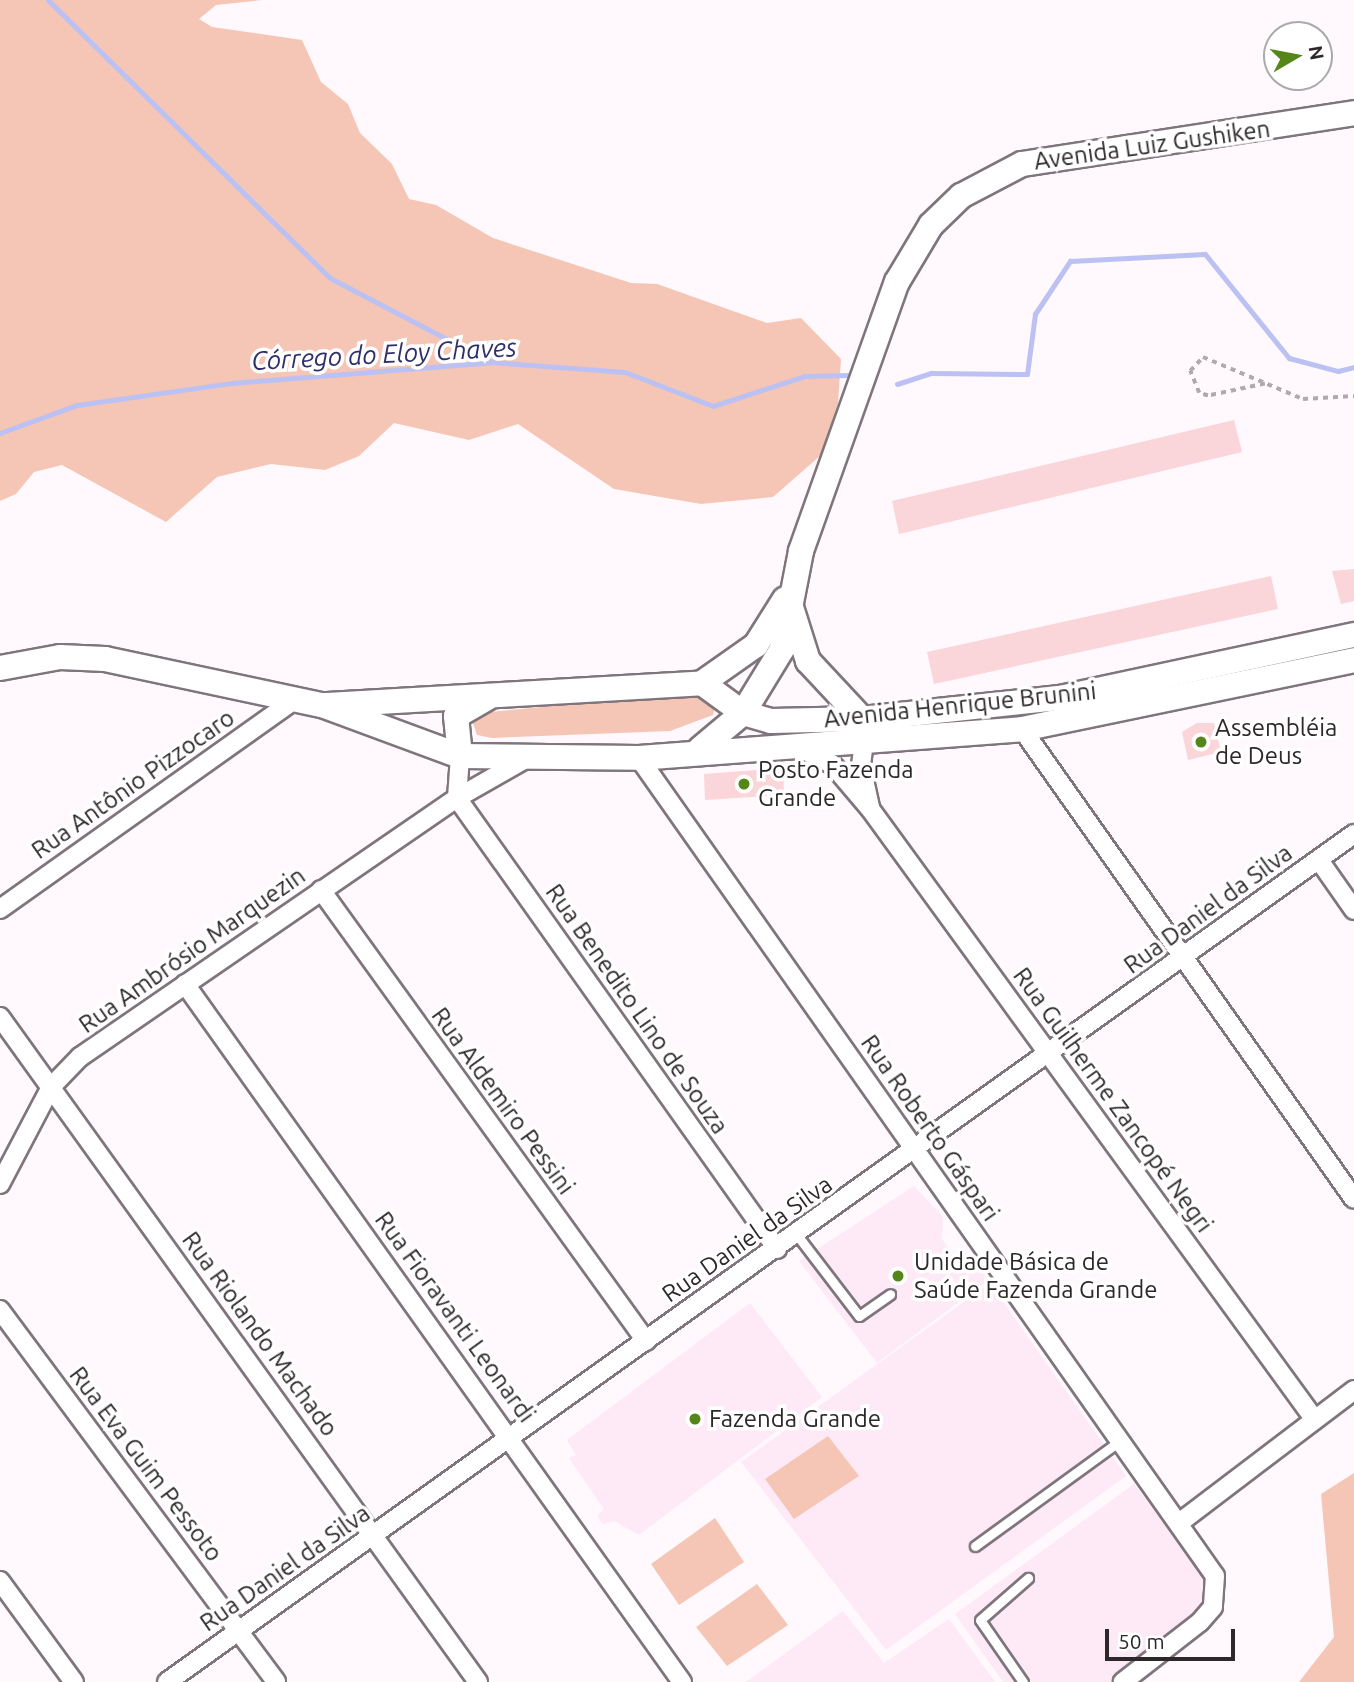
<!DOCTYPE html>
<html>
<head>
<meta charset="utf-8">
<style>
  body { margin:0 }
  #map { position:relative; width:1354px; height:1682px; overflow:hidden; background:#fff8fc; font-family:Ubuntu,sans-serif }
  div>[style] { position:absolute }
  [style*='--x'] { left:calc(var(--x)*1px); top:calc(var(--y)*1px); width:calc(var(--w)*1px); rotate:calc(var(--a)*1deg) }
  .built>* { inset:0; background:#fdeaf6 }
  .green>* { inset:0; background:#f5c6b6 }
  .stream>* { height:5px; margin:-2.5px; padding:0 2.5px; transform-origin:2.5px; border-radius:2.5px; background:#bbc1f2 }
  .building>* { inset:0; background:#fad5d9 }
  .path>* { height:3.5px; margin-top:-1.75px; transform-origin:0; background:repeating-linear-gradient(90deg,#afaaad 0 5px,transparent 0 10px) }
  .roads { filter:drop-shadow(2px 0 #7f757c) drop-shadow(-2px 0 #7f757c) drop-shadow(0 2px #7f757c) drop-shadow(0 -2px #7f757c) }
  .service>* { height:9px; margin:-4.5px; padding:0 4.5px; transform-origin:4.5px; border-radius:4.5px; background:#fff }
  .minor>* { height:18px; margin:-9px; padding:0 9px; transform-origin:9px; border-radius:9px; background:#fff }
  .secondary>* { height:24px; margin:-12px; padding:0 12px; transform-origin:12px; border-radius:12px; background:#fff }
  .dots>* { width:19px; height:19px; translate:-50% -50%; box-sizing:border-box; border:4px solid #fff; border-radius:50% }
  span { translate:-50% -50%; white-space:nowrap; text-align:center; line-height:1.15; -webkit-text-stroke:7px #fff; paint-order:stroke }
  .street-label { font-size:24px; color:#2d292b }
  .poi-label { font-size:24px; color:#2d292b }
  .left { translate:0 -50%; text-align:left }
  .water-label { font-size:26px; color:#2f2f6a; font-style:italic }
  .north { position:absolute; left:1263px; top:21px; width:70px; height:70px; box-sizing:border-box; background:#fff; border:2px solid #aba9aa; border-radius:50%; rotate:80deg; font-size:19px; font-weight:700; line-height:28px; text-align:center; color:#2d292b }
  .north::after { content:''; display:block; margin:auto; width:24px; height:32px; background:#558619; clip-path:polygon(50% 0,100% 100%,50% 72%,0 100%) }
  .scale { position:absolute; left:1105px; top:1629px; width:130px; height:32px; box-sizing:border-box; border:4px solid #2d292b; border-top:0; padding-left:9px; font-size:21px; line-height:24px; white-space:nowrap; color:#2d292b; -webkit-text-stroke:5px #fff; paint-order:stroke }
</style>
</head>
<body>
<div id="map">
  <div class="built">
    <div style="clip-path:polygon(914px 1186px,943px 1217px,942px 1239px,964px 1271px,983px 1272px,987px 1281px,877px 1363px,799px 1261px)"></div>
    <div style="clip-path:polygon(990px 1283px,1126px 1476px,886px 1650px,741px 1462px)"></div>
    <div style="clip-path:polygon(750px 1303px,822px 1397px,639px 1535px,614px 1521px,603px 1524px,597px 1516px,604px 1509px,569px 1458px,576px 1455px,567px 1440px)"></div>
    <div style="clip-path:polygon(1134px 1484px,1202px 1575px,1211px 1596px,1204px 1608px,1113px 1682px,1003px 1682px,955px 1614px)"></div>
    <div style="clip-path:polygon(843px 1611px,884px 1663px,949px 1619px,995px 1682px,746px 1682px)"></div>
  </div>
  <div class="green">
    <div style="clip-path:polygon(0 0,262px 0,216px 5px,199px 19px,212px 27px,302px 40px,321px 82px,348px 104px,360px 133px,392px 164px,409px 199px,436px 205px,493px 238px,631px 283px,657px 284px,767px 323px,801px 318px,841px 359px,838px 403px,821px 455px,773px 497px,701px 504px,614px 489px,518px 424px,469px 440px,394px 423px,359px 456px,325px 470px,271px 464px,217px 477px,166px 522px,62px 465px,34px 472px,16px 494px,0 501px)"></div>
    <div style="clip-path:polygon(694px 692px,715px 706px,713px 715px,670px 731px,492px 738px,477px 735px,470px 714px)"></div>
    <div style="clip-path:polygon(828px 1436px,859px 1476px,794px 1519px,765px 1479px)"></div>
    <div style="clip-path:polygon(1354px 1473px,1354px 1682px,1299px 1682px,1334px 1637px,1321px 1494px)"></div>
    <div style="clip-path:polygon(715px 1518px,744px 1562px,679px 1605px,651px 1564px)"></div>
    <div style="clip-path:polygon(757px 1584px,788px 1625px,727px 1666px,696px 1627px)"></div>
  </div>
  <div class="stream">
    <div style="--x:48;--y:0;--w:396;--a:44.6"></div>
    <div style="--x:330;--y:278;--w:182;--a:27.6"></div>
    <div style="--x:897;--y:384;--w:36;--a:-18"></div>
    <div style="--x:931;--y:373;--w:96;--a:0.6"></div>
    <div style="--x:1027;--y:374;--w:61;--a:-82.4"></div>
    <div style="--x:1035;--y:314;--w:64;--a:-56.6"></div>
    <div style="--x:1070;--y:261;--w:135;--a:-3"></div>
    <div style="--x:1205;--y:254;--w:134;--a:51.1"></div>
    <div style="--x:1289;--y:358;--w:51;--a:14.9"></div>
    <div style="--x:1338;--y:371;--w:16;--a:-14"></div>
    <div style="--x:0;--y:433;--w:82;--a:-20"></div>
    <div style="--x:77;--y:405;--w:157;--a:-8.1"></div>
    <div style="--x:232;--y:383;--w:260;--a:-4.6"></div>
    <div style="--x:491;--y:362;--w:134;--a:4.3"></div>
    <div style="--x:625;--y:372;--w:94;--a:21.1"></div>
    <div style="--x:713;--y:406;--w:97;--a:-18.1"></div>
    <div style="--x:805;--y:376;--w:44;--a:-1.3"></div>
  </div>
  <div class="building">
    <div style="clip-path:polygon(1234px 420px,1242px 452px,899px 534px,892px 501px)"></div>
    <div style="clip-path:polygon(1354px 569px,1354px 601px,1341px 604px,1332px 571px)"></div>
    <div style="clip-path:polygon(1271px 576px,1278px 609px,934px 684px,927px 652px)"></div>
    <div style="clip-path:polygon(1197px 723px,1214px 723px,1221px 752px,1188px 760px,1182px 732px)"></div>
    <div style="clip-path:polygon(783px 768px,784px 795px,705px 800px,704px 774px)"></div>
  </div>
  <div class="path">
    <div style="--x:1265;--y:384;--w:58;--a:168.1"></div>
    <div style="--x:1208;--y:396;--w:9;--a:-162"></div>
    <div style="--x:1199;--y:393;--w:24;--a:-112"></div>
    <div style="--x:1190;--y:371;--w:19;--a:-47"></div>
    <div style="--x:1203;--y:357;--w:108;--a:22.8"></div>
    <div style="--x:1303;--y:399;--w:51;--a:-3.4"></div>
  </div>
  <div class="roads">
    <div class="service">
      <div style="--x:797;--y:1235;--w:102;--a:52.6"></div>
      <div style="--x:859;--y:1316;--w:38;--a:-35"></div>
      <div style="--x:975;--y:1546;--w:180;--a:-36"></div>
      <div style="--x:1023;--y:1682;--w:75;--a:-124.7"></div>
      <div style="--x:980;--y:1620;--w:64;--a:-41.2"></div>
    </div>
    <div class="minor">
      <div style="--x:1022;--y:729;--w:575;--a:54.76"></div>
      <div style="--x:864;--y:741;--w:25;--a:97"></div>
      <div style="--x:861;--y:766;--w:42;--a:77.6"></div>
      <div style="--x:798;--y:747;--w:38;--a:27"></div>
      <div style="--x:832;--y:764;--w:60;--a:49.7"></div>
      <div style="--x:871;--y:810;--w:754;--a:53.95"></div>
      <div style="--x:639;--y:758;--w:1000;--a:54.85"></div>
      <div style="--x:1215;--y:1576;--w:31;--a:94"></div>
      <div style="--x:1213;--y:1607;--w:20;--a:131"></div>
      <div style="--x:1200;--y:1622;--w:98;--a:142.1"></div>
      <div style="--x:457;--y:798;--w:553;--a:54.64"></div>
      <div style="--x:457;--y:798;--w:42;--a:-85.9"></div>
      <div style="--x:1319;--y:860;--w:61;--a:55"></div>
      <div style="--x:321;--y:890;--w:556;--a:54.22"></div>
      <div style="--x:0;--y:909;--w:362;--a:-35.4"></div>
      <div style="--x:185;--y:984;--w:857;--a:54.55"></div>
      <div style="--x:0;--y:1017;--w:819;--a:54.29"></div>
      <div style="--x:0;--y:1184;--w:110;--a:-62.3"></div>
      <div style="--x:51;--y:1087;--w:42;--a:-46"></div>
      <div style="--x:80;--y:1057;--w:457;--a:-34.5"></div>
      <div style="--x:457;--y:798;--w:81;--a:-29.7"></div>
      <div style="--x:0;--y:1310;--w:463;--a:53.4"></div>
      <div style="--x:1179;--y:1523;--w:220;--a:-37.2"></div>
      <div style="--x:0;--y:1581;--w:125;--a:53.8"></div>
      <div style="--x:167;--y:1682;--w:1459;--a:-35.54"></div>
    </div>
    <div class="secondary">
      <div style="--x:791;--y:607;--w:57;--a:72.5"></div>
      <div style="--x:808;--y:661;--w:79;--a:47"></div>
      <div style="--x:0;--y:668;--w:61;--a:-10.4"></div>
      <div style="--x:60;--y:657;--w:45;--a:2.5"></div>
      <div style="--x:105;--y:659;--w:222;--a:12"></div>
      <div style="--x:322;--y:705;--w:147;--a:20.3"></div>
      <div style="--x:460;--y:756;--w:179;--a:0.6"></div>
      <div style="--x:639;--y:758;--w:384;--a:-4.3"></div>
      <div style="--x:1022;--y:729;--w:339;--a:-11.7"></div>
      <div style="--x:702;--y:683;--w:51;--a:36.2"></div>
      <div style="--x:743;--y:713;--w:29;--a:16"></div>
      <div style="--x:771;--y:721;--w:91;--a:-1.3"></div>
      <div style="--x:862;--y:719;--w:199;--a:-6.1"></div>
      <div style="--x:1060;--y:698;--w:301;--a:-12.1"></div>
      <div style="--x:702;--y:683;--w:66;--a:-35.1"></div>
      <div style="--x:756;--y:645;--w:54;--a:-57.8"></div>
      <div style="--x:326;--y:705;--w:377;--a:-3.3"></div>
      <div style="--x:700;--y:749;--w:56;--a:-39.9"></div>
      <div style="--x:743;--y:713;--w:75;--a:-58.6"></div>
      <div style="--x:782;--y:649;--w:100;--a:-79"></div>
      <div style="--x:801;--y:551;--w:286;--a:-70.4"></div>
      <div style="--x:897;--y:282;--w:66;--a:-59.2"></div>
      <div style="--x:931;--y:225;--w:42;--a:-44"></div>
      <div style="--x:961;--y:196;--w:69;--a:-27.7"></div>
      <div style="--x:1022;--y:164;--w:336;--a:-8.7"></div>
      <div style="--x:460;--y:756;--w:40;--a:-95.7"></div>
      <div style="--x:456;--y:716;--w:36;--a:-30"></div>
    </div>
  </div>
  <div class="dots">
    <div style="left:1201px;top:742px;background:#558619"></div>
    <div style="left:744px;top:784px;background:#558619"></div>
    <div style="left:898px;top:1276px;background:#558619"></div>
    <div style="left:695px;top:1419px;background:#558619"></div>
  </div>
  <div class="street-label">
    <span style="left:1152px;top:145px;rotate:-8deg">Avenida Luiz Gushiken</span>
    <span style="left:960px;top:705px;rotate:-6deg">Avenida Henrique Brunini</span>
    <span style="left:133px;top:784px;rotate:-35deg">Rua Antônio Pizzocaro</span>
    <span style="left:1208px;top:909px;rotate:-36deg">Rua Daniel da Silva</span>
    <span style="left:192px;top:950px;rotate:-35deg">Rua Ambrósio Marquezin</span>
    <span style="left:637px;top:1009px;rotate:55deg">Rua Benedito Lino de Souza</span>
    <span style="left:1113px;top:1100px;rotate:54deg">Rua Guilherme Zancopé Negri</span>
    <span style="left:503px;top:1101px;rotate:54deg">Rua Aldemiro Pessini</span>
    <span style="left:930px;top:1128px;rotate:55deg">Rua Roberto Gáspari</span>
    <span style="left:747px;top:1239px;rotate:-35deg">Rua Daniel da Silva</span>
    <span style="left:455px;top:1317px;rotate:54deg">Rua Fioravanti Leonardi</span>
    <span style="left:260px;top:1334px;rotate:54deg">Rua Riolando Machado</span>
    <span style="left:146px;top:1464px;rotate:53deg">Rua Eva Guim Pessoto</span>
    <span style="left:285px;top:1568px;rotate:-35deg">Rua Daniel da Silva</span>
  </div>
  <div class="poi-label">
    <span class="left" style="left:1215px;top:742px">Assembléia<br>de Deus</span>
    <span class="left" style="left:758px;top:784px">Posto Fazenda<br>Grande</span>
    <span class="left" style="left:914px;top:1276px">Unidade Básica de<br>Saúde Fazenda Grande</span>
    <span class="left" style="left:709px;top:1419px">Fazenda Grande</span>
  </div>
  <div class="water-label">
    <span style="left:384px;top:354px;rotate:-3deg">Córrego do Eloy Chaves</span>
  </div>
  <div class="north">N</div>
  <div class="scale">50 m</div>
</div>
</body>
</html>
